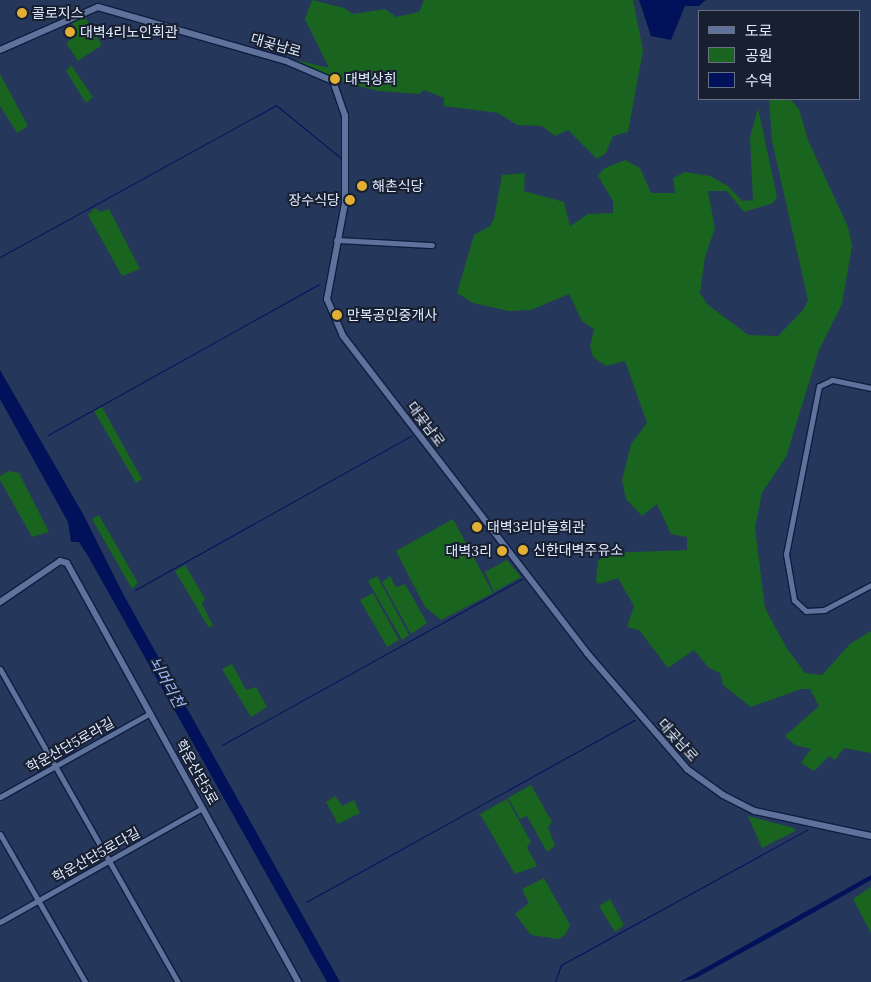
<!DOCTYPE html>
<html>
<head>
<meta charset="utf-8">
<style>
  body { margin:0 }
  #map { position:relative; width:871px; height:982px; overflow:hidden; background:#26375c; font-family:Lora,"Noto Sans KR",serif }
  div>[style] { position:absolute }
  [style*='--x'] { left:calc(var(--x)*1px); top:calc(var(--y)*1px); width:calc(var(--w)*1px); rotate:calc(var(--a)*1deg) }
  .green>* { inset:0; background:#19641f }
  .water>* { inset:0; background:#01125b }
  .stream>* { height:1px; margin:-0.5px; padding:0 0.5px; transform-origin:0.5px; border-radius:0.5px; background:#01125b }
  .roads { filter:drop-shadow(1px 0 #0e1d40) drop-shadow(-1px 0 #0e1d40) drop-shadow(0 1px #0e1d40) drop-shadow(0 -1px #0e1d40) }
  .minor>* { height:5px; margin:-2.5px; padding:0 2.5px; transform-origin:2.5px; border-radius:2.5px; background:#5e729c }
  .tertiary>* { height:6px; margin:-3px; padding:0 3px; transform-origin:3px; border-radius:3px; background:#5e729c }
  .dots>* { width:14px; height:14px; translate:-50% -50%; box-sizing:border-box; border:2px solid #171f30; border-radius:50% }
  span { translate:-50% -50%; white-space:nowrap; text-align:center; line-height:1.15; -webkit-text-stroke:4px #171f30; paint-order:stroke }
  .poi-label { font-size:14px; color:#e2ecff }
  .left { translate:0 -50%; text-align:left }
  .right { translate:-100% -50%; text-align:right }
  .street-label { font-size:14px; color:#e2ecff }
  .water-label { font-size:15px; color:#a0bffe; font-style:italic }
  .legend { position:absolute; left:698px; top:10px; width:162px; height:90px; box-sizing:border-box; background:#171f30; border:1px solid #687183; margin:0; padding:6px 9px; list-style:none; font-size:15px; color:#e2ecff }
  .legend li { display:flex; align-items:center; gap:10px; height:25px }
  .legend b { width:25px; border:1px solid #687183 }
</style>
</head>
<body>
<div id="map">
  <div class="green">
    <div style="clip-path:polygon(312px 0,344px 8px,353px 14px,385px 9px,396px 17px,419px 12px,424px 0,633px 0,643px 50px,628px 132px,613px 136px,606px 153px,597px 159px,568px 130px,555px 136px,542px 126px,517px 125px,498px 113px,444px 106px,444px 98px,424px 90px,419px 94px,379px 91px,348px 84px,295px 60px,329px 68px,305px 19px)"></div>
    <div style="clip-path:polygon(85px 17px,102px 45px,78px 61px,66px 43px,77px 35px,72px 23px)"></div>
    <div style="clip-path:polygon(71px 65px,93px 97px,86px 103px,66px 71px)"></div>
    <div style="clip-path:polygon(0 74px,28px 126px,17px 133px,0 106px)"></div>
    <div style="clip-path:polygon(769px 99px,790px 99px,799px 109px,808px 140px,848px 227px,852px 246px,842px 304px,819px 350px,786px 457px,762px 493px,755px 528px,765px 608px,786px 647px,805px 673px,822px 675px,850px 644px,871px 631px,871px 753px,844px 748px,835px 760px,829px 756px,814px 771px,801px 763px,811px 749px,795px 745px,785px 736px,819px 706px,810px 689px,801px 689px,751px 707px,723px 685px,720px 673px,709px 668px,694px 650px,668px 668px,639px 630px,627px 627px,634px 606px,618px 578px,599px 584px,596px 581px,598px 561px,608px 553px,687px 550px,687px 537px,671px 534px,657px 504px,642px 516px,626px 499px,622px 480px,631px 444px,647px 423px,625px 361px,606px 366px,593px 357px,590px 346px,594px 329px,582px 321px,569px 294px,531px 310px,509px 311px,473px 303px,457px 293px,474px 235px,490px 226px,494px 219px,502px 175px,525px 173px,524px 191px,564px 202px,570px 226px,588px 214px,613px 213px,613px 201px,598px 176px,603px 169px,625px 160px,640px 168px,651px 193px,675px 193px,673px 178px,685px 172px,710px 176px,728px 186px,742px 201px,753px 200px,750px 137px,758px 108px,777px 197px,773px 203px,744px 212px,727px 191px,708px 191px,715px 228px,705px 257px,700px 293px,707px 304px,748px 335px,778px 336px,803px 310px,808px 300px,772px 141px)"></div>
    <div style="clip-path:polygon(95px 208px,100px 212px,109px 209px,140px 269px,122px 276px,88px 215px)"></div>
    <div style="clip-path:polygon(102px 407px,142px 479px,136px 483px,94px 411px)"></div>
    <div style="clip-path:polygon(9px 471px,19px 473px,49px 532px,32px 537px,0 480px,0 476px)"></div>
    <div style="clip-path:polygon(99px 515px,138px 583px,132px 589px,92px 519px)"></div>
    <div style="clip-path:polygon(453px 519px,493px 593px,441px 620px,425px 607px,396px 551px)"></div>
    <div style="clip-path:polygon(507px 560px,521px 577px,494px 592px,485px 572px)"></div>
    <div style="clip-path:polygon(185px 565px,205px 599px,202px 604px,213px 625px,209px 628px,175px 571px)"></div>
    <div style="clip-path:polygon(377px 576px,409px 635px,402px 640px,368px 581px)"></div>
    <div style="clip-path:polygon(390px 576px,396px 587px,405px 584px,427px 623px,411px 634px,382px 582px)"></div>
    <div style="clip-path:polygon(373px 593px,399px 640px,387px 647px,360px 600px)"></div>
    <div style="clip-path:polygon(232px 664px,246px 690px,256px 687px,267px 707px,251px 717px,222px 669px)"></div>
    <div style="clip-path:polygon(531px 785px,552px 822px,548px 827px,555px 846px,547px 852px,527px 816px,520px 819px,508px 798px)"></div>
    <div style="clip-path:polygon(335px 796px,342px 806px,354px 800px,360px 813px,338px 824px,326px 802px)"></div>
    <div style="clip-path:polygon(507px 799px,531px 842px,527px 847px,537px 866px,515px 874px,480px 814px)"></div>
    <div style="clip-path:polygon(748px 816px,794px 828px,795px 831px,762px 848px)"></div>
    <div style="clip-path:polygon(544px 878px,570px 925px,565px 935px,558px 939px,531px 935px,515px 914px,529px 903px,522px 889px)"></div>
    <div style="clip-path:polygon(871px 887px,871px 933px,853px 899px)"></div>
    <div style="clip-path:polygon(610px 899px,624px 925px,615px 932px,599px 906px)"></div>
  </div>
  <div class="water">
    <div style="clip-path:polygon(639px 0,706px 0,699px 6px,685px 6px,671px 40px,651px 36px)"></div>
    <div style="clip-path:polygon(0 370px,83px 514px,122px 592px,340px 982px,327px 982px,88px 556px,79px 542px,71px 542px,68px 522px,0 399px)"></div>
    <div style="clip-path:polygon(871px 875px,871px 880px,776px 934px,696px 978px,680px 982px)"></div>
  </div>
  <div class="stream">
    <div style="--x:0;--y:257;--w:315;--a:-28.8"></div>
    <div style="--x:276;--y:105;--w:85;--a:39.3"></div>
    <div style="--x:48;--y:435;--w:310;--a:-29.1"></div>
    <div style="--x:135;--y:590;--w:316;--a:-29.2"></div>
    <div style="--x:222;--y:745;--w:343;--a:-29"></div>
    <div style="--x:306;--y:902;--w:376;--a:-29"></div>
    <div style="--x:555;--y:982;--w:18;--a:-71"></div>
    <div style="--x:561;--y:965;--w:281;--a:-28.8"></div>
  </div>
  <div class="roads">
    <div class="minor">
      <div style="--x:336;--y:240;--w:96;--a:3"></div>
      <div style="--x:871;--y:388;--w:40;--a:-168"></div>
      <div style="--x:832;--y:380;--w:14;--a:155"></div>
      <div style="--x:819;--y:386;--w:171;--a:101.1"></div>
      <div style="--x:786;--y:554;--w:47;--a:80.1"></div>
      <div style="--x:794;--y:600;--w:16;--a:43"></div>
      <div style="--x:806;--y:611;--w:18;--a:-3"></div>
      <div style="--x:824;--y:610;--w:53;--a:-28"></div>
      <div style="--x:0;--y:669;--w:360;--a:60.4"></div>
      <div style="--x:0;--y:797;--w:172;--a:-29.2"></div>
      <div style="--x:0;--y:834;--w:171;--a:60.1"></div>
      <div style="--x:0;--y:922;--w:232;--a:-29.4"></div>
    </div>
    <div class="tertiary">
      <div style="--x:0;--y:50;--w:107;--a:-23.7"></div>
      <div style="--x:98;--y:7;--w:196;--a:16"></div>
      <div style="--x:286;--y:61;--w:51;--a:23.1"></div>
      <div style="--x:333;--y:81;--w:36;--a:71"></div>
      <div style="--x:345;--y:115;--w:88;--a:90"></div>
      <div style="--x:345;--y:203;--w:98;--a:100.6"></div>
      <div style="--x:327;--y:299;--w:40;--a:66.6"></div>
      <div style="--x:343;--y:336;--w:400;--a:52.4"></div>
      <div style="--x:587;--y:653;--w:153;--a:49.2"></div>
      <div style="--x:687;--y:769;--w:44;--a:35.8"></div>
      <div style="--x:723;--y:795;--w:36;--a:27"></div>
      <div style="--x:755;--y:811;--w:119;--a:12.2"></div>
      <div style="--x:0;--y:602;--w:73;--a:-34.3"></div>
      <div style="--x:60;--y:561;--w:7;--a:16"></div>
      <div style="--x:67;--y:563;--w:478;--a:61.1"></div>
    </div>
  </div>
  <div class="dots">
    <div style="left:22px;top:13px;background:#e2af34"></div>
    <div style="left:70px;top:32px;background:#e2af34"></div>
    <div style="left:335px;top:79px;background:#e2af34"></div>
    <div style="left:362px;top:186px;background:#e2af34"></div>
    <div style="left:350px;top:200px;background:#e2af34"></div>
    <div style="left:337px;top:315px;background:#e2af34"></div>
    <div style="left:477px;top:527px;background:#e2af34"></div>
    <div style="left:523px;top:550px;background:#e2af34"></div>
    <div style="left:502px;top:551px;background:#e2af34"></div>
  </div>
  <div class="poi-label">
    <span class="left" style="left:32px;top:13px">콜로지스</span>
    <span class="left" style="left:80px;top:32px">대벽4리노인회관</span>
    <span class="left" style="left:345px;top:79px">대벽상회</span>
    <span class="left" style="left:372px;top:186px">해촌식당</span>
    <span class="right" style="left:340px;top:200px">장수식당</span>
    <span class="left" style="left:347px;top:315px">만복공인중개사</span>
    <span class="left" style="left:487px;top:527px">대벽3리마을회관</span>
    <span class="left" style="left:533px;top:550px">신한대벽주유소</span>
    <span class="right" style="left:492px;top:551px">대벽3리</span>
  </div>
  <div class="street-label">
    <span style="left:276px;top:45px;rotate:16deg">대곶남로</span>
    <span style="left:426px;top:424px;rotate:53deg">대곶남로</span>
    <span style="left:678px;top:740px;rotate:48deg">대곶남로</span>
    <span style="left:70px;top:745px;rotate:-29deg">학운산단5로라길</span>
    <span style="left:197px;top:772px;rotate:61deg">학운산단5로</span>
    <span style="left:96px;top:855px;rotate:-29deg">학운산단5로다길</span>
  </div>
  <div class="water-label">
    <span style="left:167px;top:682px;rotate:61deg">뇌머리천</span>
  </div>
  <ul class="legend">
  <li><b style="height:6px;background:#5e729c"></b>도로</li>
  <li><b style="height:14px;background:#19641f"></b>공원</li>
  <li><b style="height:14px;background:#01125b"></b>수역</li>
  </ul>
</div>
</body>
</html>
